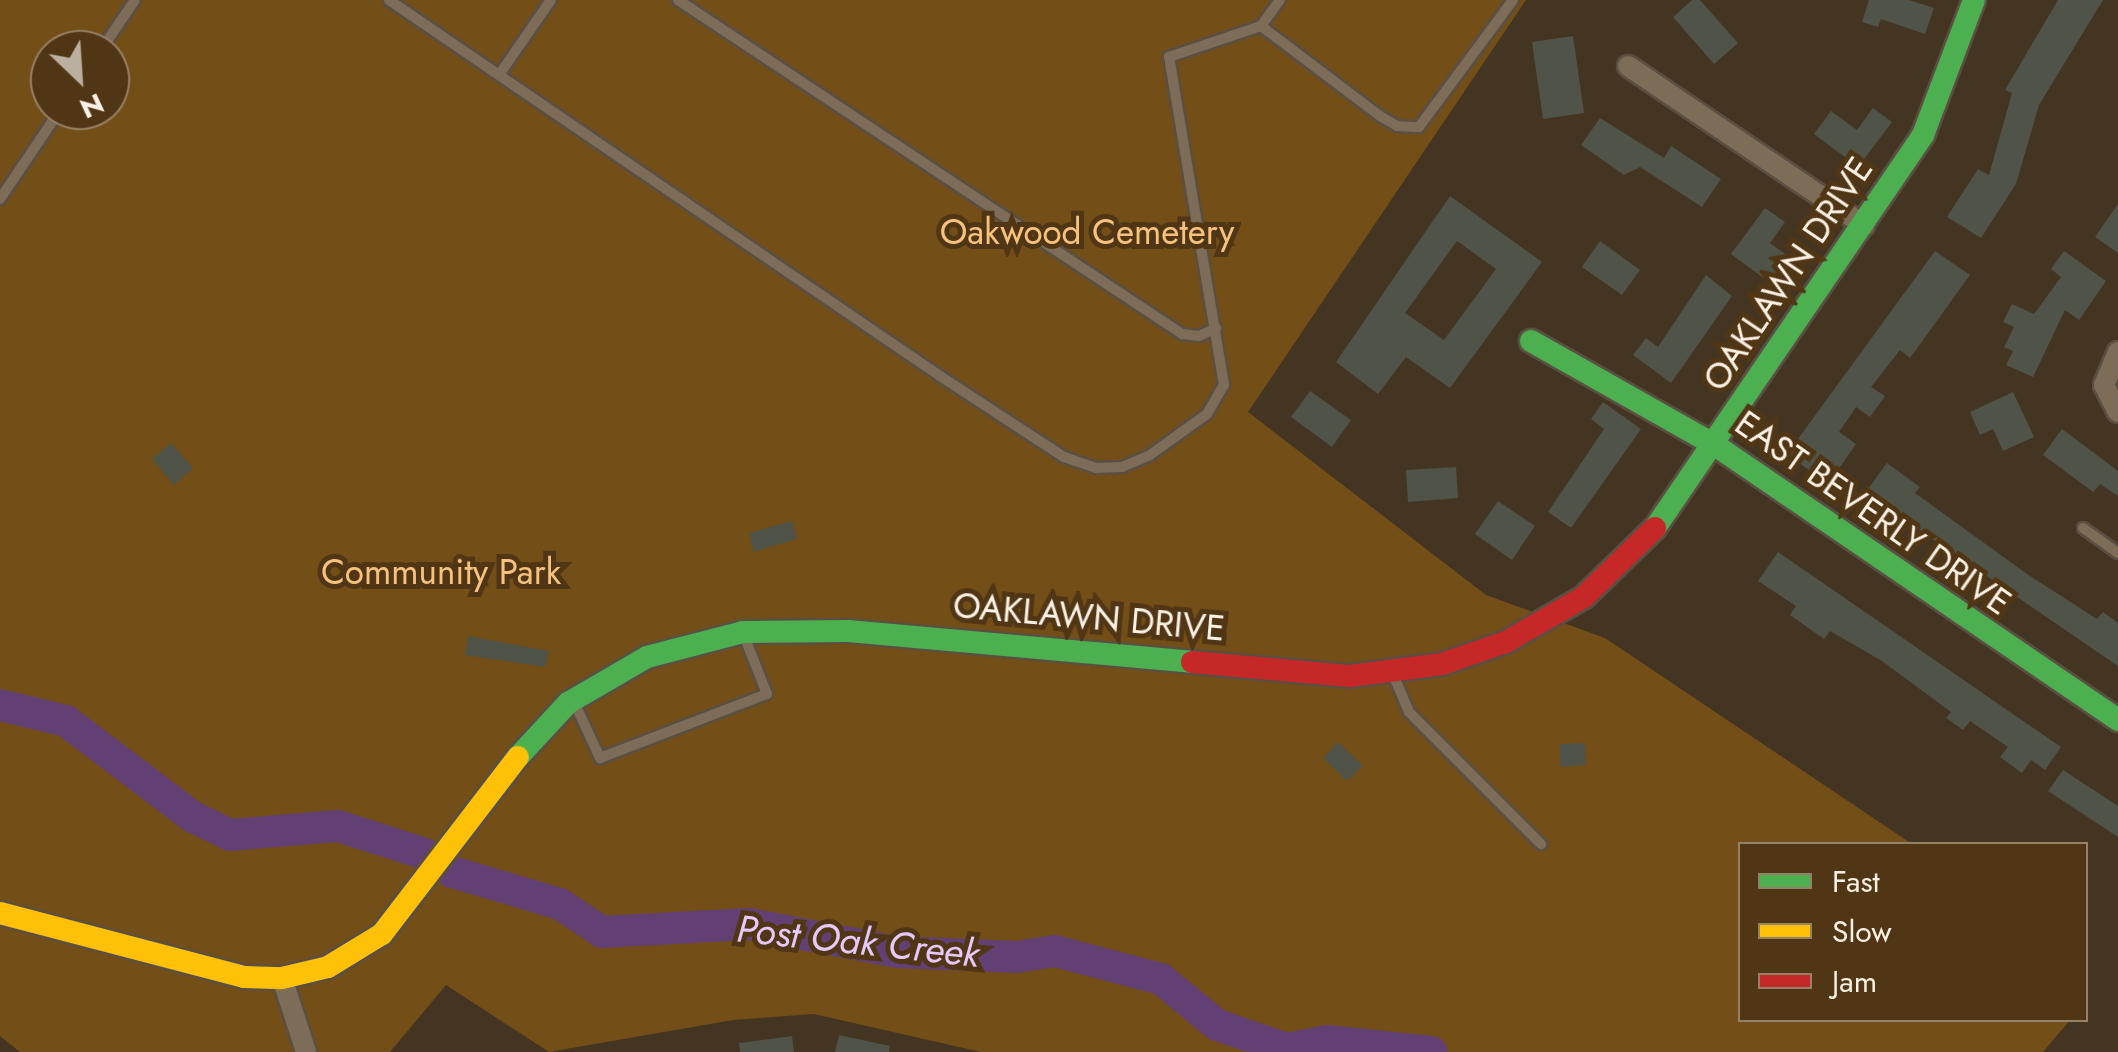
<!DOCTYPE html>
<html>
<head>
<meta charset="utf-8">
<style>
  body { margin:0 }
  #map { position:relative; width:2118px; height:1052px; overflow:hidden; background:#433522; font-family:Jost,sans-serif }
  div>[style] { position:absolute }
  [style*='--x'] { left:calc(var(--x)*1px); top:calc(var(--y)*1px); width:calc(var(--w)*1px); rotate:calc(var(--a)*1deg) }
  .green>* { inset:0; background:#744e17 }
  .river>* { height:32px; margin:-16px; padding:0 16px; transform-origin:16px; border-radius:16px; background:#624073 }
  .building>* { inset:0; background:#4f5348 }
  .roads { filter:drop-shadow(2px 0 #5a4f42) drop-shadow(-2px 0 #5a4f42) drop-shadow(0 2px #5a4f42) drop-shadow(0 -2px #5a4f42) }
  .lane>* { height:10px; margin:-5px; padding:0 5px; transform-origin:5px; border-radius:5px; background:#7d6c57 }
  .street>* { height:20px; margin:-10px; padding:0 10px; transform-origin:10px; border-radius:10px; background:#7d6c57 }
  .fast>* { height:22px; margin:-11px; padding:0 11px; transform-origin:11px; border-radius:11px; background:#4caf50 }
  .slow>* { height:22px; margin:-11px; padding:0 11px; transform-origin:11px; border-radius:11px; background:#ffc107 }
  .jam>* { height:22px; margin:-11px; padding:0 11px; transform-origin:11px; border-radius:11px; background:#c62828 }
  span { translate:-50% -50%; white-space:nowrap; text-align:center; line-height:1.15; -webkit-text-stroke:10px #503615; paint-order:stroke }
  .park-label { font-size:35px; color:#f7c17e }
  .street-label { font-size:35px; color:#fcf1e5 }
  .water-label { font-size:38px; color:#e7c8fc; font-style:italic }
  .legend { position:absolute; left:1738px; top:842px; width:350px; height:180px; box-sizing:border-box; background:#503615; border:2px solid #958168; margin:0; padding:12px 18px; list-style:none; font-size:30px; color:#fcf1e5 }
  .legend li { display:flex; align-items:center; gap:20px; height:50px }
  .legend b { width:50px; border:2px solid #958168 }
  .north { position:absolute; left:30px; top:30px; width:100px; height:100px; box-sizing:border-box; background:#503615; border:2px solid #958168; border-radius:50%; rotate:155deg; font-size:28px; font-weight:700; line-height:40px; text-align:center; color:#fcf1e5 }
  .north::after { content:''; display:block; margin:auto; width:35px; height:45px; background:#bbafa1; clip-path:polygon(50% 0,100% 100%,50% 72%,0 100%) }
</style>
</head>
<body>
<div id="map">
  <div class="green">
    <div style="clip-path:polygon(evenodd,0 0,1526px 0,1248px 412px,1486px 595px,1605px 638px,1912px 844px,1740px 844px,1740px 1020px,2070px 1020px,2043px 1052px,981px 1052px,814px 1014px,733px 1020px,549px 1052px,446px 985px,390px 1052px,20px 1052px,0 1036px,0 0,50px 50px,110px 50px,110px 110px,50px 110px,50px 50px)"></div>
  </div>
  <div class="river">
    <div style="--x:0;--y:705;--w:68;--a:13.6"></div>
    <div style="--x:66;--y:721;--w:159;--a:37.1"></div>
    <div style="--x:193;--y:817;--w:41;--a:25.9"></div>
    <div style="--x:230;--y:835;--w:108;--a:-4.8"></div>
    <div style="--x:338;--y:826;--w:91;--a:17.8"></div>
    <div style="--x:452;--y:872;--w:113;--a:16.5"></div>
    <div style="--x:560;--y:904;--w:50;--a:33.7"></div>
    <div style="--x:602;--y:932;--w:147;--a:-3.1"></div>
    <div style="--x:749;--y:924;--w:151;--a:10.7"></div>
    <div style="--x:897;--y:952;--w:120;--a:2.4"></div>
    <div style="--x:1017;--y:957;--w:38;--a:-9"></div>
    <div style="--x:1055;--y:951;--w:110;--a:14.8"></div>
    <div style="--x:1161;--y:979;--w:72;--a:39.4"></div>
    <div style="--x:1217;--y:1025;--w:74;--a:18.9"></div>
    <div style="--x:1287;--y:1049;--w:41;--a:-11.3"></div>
    <div style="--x:1327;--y:1041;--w:105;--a:6"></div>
  </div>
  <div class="building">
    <div style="clip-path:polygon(1692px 0,1700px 0,1738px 43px,1714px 64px,1673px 17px)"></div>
    <div style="clip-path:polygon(1869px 0,1909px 0,1934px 8px,1925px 34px,1881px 19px,1878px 27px,1862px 22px)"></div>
    <div style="clip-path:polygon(2058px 0,2103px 0,2039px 105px,2016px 184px,1981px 238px,1947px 217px,1978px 169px,1989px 175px,2012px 93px,2005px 90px)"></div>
    <div style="clip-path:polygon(1573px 36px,1584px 113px,1543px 119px,1532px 42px)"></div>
    <div style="clip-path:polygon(1873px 108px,1892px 122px,1858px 167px,1814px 134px,1831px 111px,1857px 130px)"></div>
    <div style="clip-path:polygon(1600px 118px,1664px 158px,1671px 146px,1721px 179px,1702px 207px,1640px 167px,1624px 175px,1581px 145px)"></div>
    <div style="clip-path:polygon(evenodd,1450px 196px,1542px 262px,1450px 388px,1406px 357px,1378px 394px,1336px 362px,1450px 196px,1457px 241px,1496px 269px,1444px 340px,1405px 313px,1457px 241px)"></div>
    <div style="clip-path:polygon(2118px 204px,2118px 253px,2095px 237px)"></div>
    <div style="clip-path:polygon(1765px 208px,1785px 222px,1770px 243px,1788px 256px,1769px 282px,1731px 254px)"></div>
    <div style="clip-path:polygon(1600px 241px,1640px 270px,1622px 295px,1582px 267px)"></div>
    <div style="clip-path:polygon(1935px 251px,1970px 275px,1910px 358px,1900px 350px,1871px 387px,1885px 396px,1870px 417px,1856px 407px,1839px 432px,1856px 444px,1828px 484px,1787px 454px)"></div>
    <div style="clip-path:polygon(2064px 251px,2106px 281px,2079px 320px,2065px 310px,2033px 377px,2006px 365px,2013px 351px,2004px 347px,2014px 327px,2003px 322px,2012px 304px,2034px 314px,2061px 277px,2051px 269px)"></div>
    <div style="clip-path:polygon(1706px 275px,1732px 296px,1671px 383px,1633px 355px,1646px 338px,1658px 347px)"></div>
    <div style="clip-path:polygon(1310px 391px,1351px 420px,1332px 447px,1291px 417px)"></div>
    <div style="clip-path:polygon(2013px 392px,2034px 437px,2003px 451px,1993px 429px,1980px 435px,1970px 412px)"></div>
    <div style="clip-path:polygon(1603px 402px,1641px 429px,1571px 528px,1548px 512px,1604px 429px,1591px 419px)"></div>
    <div style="clip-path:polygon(2062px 429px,2118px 471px,2118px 496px,2100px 484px,2093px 492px,2043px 455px)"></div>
    <div style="clip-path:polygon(171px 443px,193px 468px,174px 485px,152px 459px)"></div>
    <div style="clip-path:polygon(1887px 463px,1920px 487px,1915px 493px,2027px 574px,2097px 619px,2103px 612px,2118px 623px,2118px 666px,1865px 493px)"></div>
    <div style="clip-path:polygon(1456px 467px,1458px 498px,1408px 502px,1406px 470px)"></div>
    <div style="clip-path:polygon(1498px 501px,1535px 526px,1512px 560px,1475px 534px)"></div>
    <div style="clip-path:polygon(792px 521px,797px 539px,754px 552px,749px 533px)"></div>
    <div style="clip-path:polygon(1778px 552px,2061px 747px,2045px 770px,2031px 760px,2022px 773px,2000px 757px,2008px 747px,1970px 721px,1963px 730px,1946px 718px,1951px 712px,1882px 661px,1830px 631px,1824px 639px,1790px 615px,1796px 606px,1758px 581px)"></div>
    <div style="clip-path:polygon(468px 636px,549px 651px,545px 667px,465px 655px)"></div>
    <div style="clip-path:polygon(1338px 742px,1363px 766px,1347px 781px,1323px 758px)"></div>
    <div style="clip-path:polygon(1585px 743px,1586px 765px,1560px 767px,1560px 744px)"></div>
    <div style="clip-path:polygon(2063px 770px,2118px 806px,2118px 837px,2048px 791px)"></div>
    <div style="clip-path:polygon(839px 1035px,890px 1046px,889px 1052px,835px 1052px)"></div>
    <div style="clip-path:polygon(792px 1036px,794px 1052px,740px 1052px,739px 1043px)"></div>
  </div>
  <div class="roads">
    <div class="lane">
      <div style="--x:389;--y:0;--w:667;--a:34.31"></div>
      <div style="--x:940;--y:376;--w:148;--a:33.2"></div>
      <div style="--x:1064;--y:457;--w:34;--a:19"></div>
      <div style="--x:1096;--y:468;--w:26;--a:-2"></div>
      <div style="--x:1122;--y:467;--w:30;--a:-23"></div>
      <div style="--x:1150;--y:455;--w:70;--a:-35.7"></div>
      <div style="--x:1207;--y:414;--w:34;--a:-60"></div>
      <div style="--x:1224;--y:385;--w:333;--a:-99.5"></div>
      <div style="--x:1169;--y:57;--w:97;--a:-18.6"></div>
      <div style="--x:1261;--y:26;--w:149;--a:37.1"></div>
      <div style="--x:1380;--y:116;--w:20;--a:30"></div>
      <div style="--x:1397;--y:126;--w:22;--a:3"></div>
      <div style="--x:1419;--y:127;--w:158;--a:-53.5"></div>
      <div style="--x:678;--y:0;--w:605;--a:33.53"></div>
      <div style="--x:1182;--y:334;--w:17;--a:7"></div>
      <div style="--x:1199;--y:336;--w:19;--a:-25"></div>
      <div style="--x:1261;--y:26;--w:32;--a:-54"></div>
      <div style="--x:101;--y:50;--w:60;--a:-55.8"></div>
      <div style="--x:499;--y:75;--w:91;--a:-55.3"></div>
      <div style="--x:0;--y:199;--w:107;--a:-56"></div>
      <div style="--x:2083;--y:528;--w:43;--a:35.5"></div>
      <div style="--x:1393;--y:674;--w:41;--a:67.2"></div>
      <div style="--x:1409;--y:712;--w:187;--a:45"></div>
      <div style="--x:575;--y:704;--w:60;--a:65.2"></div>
      <div style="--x:600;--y:758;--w:179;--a:-21"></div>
      <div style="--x:767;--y:694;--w:66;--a:-111.5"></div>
    </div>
    <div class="street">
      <div style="--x:1628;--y:66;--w:285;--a:34"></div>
      <div style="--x:2118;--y:352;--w:36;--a:113"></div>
      <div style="--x:2104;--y:385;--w:30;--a:63"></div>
      <div style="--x:282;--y:978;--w:78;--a:72"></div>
    </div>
    <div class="fast">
      <div style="--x:1531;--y:341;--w:211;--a:29.5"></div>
      <div style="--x:1715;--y:445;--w:488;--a:34.3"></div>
      <div style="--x:1655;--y:528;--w:476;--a:-55.7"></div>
      <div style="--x:1923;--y:135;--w:144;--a:-69.3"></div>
      <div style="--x:518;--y:757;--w:74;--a:-47.2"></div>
      <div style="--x:568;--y:703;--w:91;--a:-30.2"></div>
      <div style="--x:647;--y:657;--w:99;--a:-14.6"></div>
      <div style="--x:743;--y:632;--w:105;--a:-0.5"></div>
      <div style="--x:848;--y:631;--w:345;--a:5.1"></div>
    </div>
    <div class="slow">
      <div style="--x:0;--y:913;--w:252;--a:14.7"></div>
      <div style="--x:244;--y:977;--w:38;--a:2"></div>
      <div style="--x:282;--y:978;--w:47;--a:-13.4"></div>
      <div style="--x:328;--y:967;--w:63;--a:-31.4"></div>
      <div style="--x:382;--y:934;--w:223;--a:-52.5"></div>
    </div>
    <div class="jam">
      <div style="--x:1192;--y:662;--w:159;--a:5.1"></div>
      <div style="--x:1350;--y:676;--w:93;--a:-7.4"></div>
      <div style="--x:1442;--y:664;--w:68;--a:-19"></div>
      <div style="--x:1506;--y:642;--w:90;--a:-30"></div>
      <div style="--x:1584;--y:597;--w:99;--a:-44.2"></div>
    </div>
  </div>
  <div class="park-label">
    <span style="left:1087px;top:232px">Oakwood Cemetery</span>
    <span style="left:441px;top:572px">Community Park</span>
  </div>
  <div class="street-label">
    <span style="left:1788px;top:274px;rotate:-56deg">OAKLAWN DRIVE</span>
    <span style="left:1873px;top:513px;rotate:35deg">EAST BEVERLY DRIVE</span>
    <span style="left:1089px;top:617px;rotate:5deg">OAKLAWN DRIVE</span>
  </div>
  <div class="water-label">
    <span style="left:858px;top:941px;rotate:6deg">Post Oak Creek</span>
  </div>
  <ul class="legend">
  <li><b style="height:12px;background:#4caf50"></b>Fast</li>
  <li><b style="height:12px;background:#ffc107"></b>Slow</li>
  <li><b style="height:12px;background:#c62828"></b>Jam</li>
  </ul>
  <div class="north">N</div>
</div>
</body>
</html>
